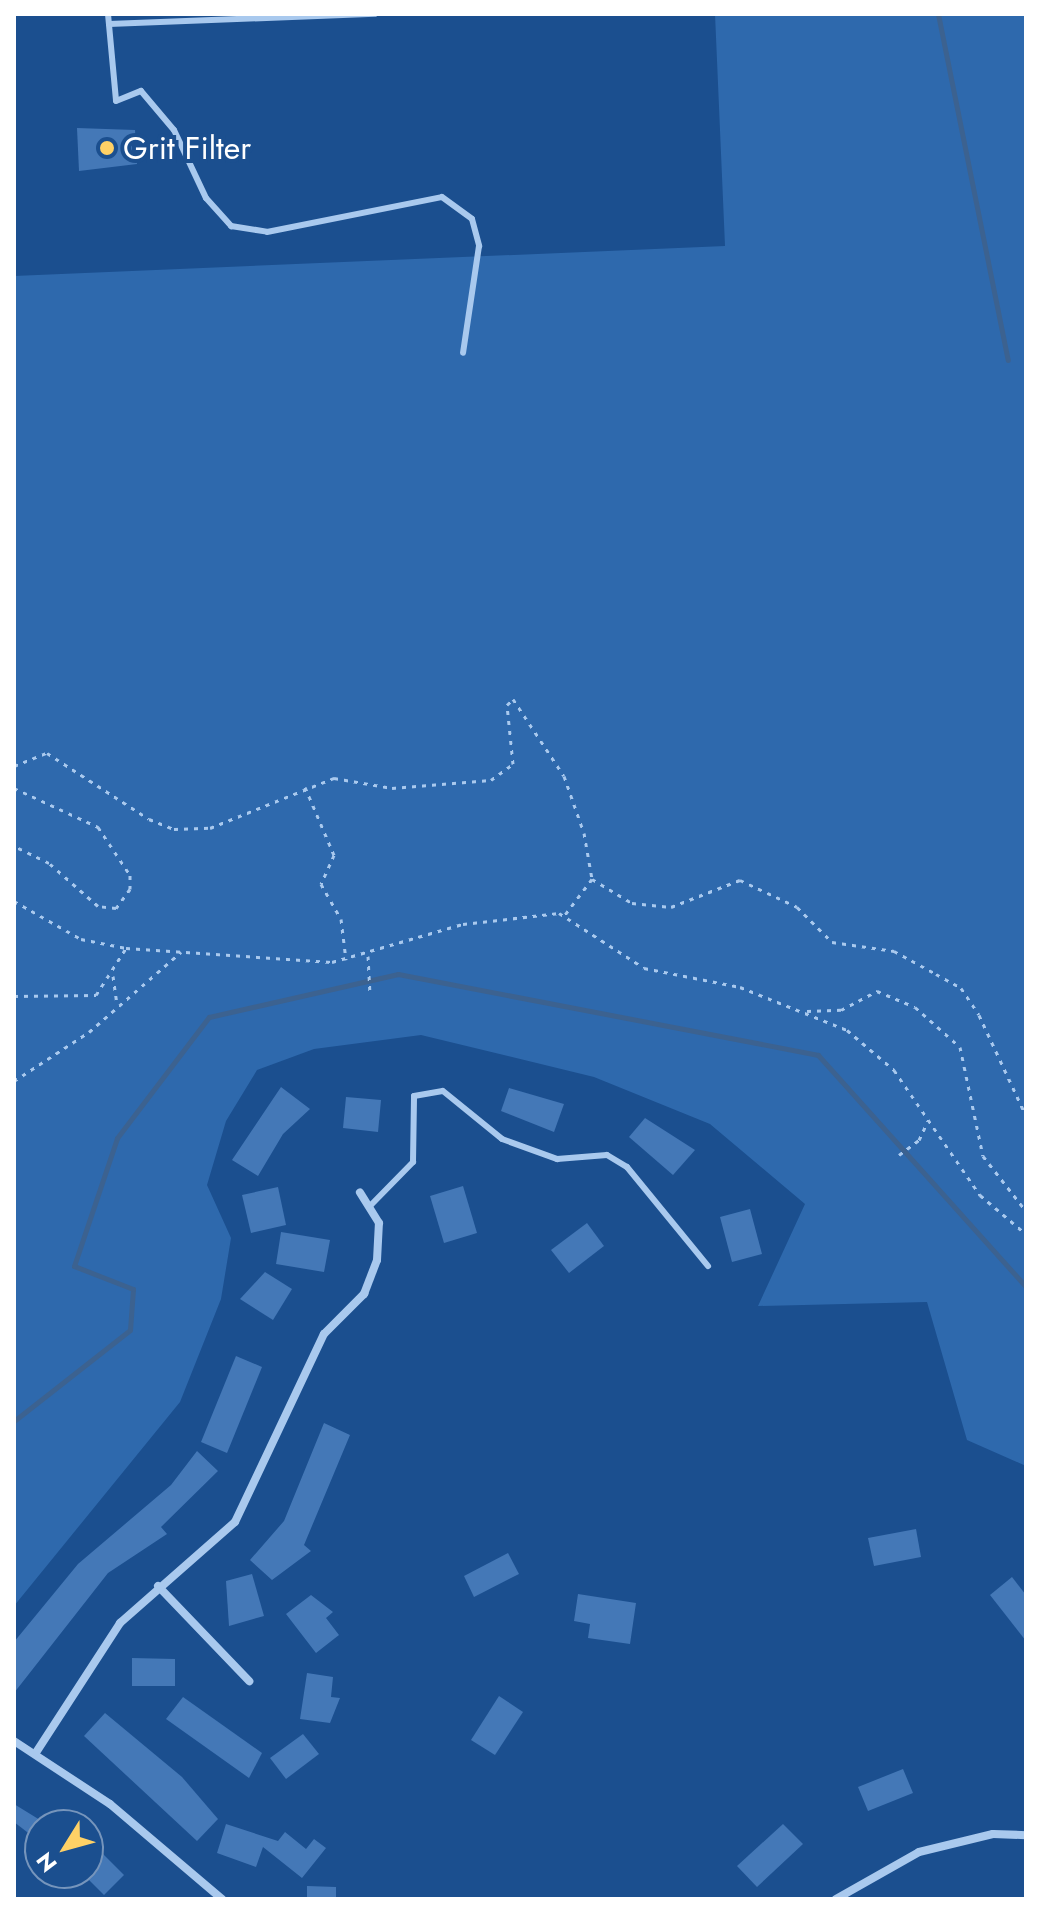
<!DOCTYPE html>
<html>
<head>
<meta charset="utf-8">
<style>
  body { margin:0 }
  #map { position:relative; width:1040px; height:1913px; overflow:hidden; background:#1b4f8f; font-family:Jost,sans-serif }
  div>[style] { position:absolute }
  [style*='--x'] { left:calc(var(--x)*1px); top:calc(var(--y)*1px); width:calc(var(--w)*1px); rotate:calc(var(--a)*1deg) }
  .green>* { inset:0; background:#2e69ad }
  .stream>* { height:5px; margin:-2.5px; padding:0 2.5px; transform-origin:2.5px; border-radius:2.5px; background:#3c6290 }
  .building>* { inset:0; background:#4478b7 }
  .path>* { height:3px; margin-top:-1.5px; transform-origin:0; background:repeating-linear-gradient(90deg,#a9c9ee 0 4px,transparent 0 10px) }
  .lane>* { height:6px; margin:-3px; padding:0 3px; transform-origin:3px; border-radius:3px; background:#a9c9ee }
  .street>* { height:8px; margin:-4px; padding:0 4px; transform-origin:4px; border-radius:4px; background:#a9c9ee }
  .dots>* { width:22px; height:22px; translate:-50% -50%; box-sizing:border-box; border:4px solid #1b4f8f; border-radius:50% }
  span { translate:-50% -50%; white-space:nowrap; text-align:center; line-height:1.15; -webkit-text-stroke:8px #1b4f8f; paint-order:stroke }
  .poi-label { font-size:32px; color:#fff }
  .left { translate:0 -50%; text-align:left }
  .frame { position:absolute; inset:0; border:16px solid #fff; pointer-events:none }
  .north { position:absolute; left:24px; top:1809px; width:80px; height:80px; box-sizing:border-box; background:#1b4f8f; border:2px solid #7695bc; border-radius:50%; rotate:233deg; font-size:22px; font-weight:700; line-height:32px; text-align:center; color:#fff }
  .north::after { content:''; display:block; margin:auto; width:28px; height:36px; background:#ffd166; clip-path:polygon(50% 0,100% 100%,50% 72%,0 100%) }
</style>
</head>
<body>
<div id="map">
  <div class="green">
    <div style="clip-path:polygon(715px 14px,1026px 14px,1026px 1466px,967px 1440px,927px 1302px,758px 1306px,805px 1204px,710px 1124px,594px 1077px,421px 1035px,314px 1049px,257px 1070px,226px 1121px,207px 1185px,231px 1238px,221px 1299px,180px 1402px,14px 1606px,14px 276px,725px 246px)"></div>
  </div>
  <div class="stream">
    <div style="--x:938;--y:14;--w:353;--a:78.6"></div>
    <div style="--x:14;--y:1421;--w:147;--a:-38.1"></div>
    <div style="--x:130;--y:1330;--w:41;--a:-85.8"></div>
    <div style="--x:133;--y:1289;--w:63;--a:-158.7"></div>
    <div style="--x:74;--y:1266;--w:135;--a:-71.4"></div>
    <div style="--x:117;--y:1138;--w:152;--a:-52.8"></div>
    <div style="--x:209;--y:1017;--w:194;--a:-12.8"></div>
    <div style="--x:398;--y:974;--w:428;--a:10.9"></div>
    <div style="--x:818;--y:1055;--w:312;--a:48.1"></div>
  </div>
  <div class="building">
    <div style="clip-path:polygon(77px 128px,135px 130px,137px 164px,79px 171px)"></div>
    <div style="clip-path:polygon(281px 1087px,310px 1109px,283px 1134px,258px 1176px,232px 1160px)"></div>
    <div style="clip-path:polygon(509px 1088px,564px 1104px,554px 1132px,501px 1111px)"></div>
    <div style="clip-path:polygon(346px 1097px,381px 1100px,378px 1132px,343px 1128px)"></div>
    <div style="clip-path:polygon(645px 1118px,695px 1150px,673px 1175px,629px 1137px)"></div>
    <div style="clip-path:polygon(463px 1186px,477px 1233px,444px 1243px,430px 1196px)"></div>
    <div style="clip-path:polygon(278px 1187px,286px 1225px,251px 1233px,242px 1195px)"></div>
    <div style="clip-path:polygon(750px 1209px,762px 1254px,732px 1262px,720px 1217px)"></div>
    <div style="clip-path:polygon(587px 1223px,604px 1246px,569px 1273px,551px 1250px)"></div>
    <div style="clip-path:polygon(281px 1232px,330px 1240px,324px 1272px,276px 1264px)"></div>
    <div style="clip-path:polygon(265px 1272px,292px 1289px,273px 1320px,240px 1299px)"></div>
    <div style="clip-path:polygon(236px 1356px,262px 1367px,227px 1453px,201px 1442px)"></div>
    <div style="clip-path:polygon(324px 1423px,350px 1435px,304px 1545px,311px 1551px,272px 1580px,250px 1560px,284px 1521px)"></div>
    <div style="clip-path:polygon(197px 1451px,218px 1471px,161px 1527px,167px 1534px,108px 1573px,14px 1693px,14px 1642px,78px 1564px,171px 1485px)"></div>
    <div style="clip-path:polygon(916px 1529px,921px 1557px,874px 1566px,868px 1538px)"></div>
    <div style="clip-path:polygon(508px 1553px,519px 1574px,474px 1597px,464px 1576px)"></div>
    <div style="clip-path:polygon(252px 1574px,264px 1616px,229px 1626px,226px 1581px)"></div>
    <div style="clip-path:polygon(1012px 1577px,1026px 1595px,1026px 1641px,990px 1595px)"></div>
    <div style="clip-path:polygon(578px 1594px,636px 1603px,630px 1644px,588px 1638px,590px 1624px,574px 1621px)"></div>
    <div style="clip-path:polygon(311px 1595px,333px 1612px,326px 1618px,339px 1635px,316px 1653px,286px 1614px)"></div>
    <div style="clip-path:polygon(132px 1658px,175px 1659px,175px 1686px,132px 1686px)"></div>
    <div style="clip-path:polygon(307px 1673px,333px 1677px,331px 1697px,340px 1698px,330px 1723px,300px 1719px)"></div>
    <div style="clip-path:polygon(499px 1696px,523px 1712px,495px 1755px,471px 1740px)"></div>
    <div style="clip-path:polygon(183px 1697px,262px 1753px,249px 1778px,166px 1719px)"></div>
    <div style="clip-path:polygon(105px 1713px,182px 1777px,218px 1819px,197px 1841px,84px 1736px)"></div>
    <div style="clip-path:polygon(303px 1734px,319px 1754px,286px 1779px,270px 1758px)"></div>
    <div style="clip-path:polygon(903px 1769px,913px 1793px,868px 1811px,858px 1787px)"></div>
    <div style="clip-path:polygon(14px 1804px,40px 1820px,40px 1842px,14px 1822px)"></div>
    <div style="clip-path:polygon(226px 1824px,278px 1841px,285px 1832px,306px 1849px,314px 1839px,326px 1848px,302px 1878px,263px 1847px,256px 1867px,217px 1853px)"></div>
    <div style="clip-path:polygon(783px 1824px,803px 1844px,757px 1887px,737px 1866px)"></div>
    <div style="clip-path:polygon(95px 1846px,124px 1875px,104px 1895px,88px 1879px)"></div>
    <div style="clip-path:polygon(307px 1886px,336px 1887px,336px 1899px,307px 1899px)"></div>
  </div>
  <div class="path">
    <div style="--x:14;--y:766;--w:35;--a:-22"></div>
    <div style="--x:47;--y:753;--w:121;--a:32.9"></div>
    <div style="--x:149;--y:819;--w:27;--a:22"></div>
    <div style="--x:174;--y:829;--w:36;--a:-2"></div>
    <div style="--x:210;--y:828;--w:134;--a:-22"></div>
    <div style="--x:334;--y:778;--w:59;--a:9.8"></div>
    <div style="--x:392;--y:788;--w:99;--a:-4.6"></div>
    <div style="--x:491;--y:780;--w:27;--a:-36"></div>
    <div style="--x:513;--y:764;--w:59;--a:-95.8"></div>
    <div style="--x:507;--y:705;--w:8;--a:-45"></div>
    <div style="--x:513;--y:699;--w:92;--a:56.5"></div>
    <div style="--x:564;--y:776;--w:60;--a:70.7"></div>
    <div style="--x:584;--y:833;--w:47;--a:80.1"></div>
    <div style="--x:592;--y:879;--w:46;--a:127.1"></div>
    <div style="--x:305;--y:787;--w:74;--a:66.9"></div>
    <div style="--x:334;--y:855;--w:32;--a:114"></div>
    <div style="--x:321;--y:884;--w:40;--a:60.3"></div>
    <div style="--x:341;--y:919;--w:41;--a:83"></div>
    <div style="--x:14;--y:788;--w:93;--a:24.9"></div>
    <div style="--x:98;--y:827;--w:58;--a:56.3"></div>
    <div style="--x:130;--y:875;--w:14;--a:90"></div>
    <div style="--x:130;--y:889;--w:24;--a:126"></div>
    <div style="--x:116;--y:908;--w:18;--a:-174"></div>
    <div style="--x:98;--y:906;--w:65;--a:-138.7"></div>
    <div style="--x:49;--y:863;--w:39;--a:-154"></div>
    <div style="--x:592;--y:879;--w:47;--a:31"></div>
    <div style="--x:632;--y:903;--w:39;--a:6"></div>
    <div style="--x:671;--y:907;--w:74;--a:-21.4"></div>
    <div style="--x:740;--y:880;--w:63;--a:25.3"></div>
    <div style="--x:797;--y:907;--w:49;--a:45"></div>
    <div style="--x:832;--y:942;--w:63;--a:8.3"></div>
    <div style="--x:894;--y:951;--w:48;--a:28.7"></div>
    <div style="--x:936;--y:974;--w:29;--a:29"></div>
    <div style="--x:961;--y:988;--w:32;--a:56"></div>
    <div style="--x:979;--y:1015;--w:111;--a:65"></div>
    <div style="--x:14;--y:901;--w:77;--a:29.6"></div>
    <div style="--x:81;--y:939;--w:46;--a:11.3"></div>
    <div style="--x:368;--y:956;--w:36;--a:87"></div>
    <div style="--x:113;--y:976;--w:28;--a:82"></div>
    <div style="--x:14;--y:996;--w:82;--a:-0.7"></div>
    <div style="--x:96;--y:995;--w:56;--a:-57.4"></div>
    <div style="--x:126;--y:948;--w:206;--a:3.9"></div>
    <div style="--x:332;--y:962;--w:136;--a:-16.2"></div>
    <div style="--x:463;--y:924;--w:97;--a:-6.5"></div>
    <div style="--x:559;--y:913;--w:101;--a:32.9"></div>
    <div style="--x:644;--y:968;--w:98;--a:11.2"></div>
    <div style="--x:740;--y:987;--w:115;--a:21.9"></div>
    <div style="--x:847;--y:1030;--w:62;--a:40.4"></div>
    <div style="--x:894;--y:1070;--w:152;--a:55.5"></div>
    <div style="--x:980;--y:1195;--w:60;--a:40.3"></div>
    <div style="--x:807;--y:1011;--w:34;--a:-2"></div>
    <div style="--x:841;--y:1010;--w:41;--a:-27.8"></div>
    <div style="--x:877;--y:991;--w:41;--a:22.8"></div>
    <div style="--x:915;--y:1007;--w:60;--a:41.6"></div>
    <div style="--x:960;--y:1047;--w:111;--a:78.1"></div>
    <div style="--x:983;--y:1156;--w:70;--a:52"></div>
    <div style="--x:14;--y:1081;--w:90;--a:-33.2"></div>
    <div style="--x:89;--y:1032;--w:122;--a:-41"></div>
    <div style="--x:899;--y:1155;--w:25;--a:-37"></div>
    <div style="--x:919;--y:1140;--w:21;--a:-65"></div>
  </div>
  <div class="lane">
    <div style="--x:108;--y:14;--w:87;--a:84.7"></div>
    <div style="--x:116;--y:101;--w:27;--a:-22"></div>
    <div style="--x:141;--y:91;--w:51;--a:49.8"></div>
    <div style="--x:174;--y:130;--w:75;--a:64.8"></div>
    <div style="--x:206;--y:198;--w:38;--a:48"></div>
    <div style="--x:231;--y:226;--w:36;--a:9"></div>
    <div style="--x:267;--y:232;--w:178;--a:-11.3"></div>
    <div style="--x:442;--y:197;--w:37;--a:36"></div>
    <div style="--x:472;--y:219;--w:28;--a:75"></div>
    <div style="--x:479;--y:246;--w:108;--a:98.5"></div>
    <div style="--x:109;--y:24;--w:266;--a:-2.2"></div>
    <div style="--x:369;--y:1207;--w:63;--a:-45.6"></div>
    <div style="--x:413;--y:1162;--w:66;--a:-89.1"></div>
    <div style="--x:414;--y:1096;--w:29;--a:-10"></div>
    <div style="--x:443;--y:1091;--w:76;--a:39.1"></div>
    <div style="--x:502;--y:1139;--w:59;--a:20"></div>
    <div style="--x:557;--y:1159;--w:50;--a:-4.6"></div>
    <div style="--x:607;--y:1155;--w:23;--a:31"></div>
    <div style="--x:627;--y:1167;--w:128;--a:50.7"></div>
  </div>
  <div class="street">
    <div style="--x:158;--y:1586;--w:132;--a:46.2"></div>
    <div style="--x:14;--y:1741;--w:115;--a:33.3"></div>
    <div style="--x:110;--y:1804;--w:147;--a:40.3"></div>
    <div style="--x:37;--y:1751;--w:153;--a:-57"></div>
    <div style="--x:120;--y:1623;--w:153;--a:-41.3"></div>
    <div style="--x:235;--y:1522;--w:208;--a:-64.7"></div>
    <div style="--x:324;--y:1334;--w:57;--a:-45"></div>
    <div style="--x:364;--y:1294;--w:36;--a:-69"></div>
    <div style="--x:377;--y:1260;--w:37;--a:-87"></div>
    <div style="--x:379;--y:1223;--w:36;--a:-122"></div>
    <div style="--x:836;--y:1899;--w:95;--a:-29.5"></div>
    <div style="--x:919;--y:1852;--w:76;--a:-13.7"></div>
    <div style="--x:993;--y:1834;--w:33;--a:2"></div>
  </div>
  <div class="dots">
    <div style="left:107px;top:148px;background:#ffd166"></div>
  </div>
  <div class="poi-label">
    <span class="left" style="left:123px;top:148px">Grit Filter</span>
  </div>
  <div class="frame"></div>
  <div class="north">N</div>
</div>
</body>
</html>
